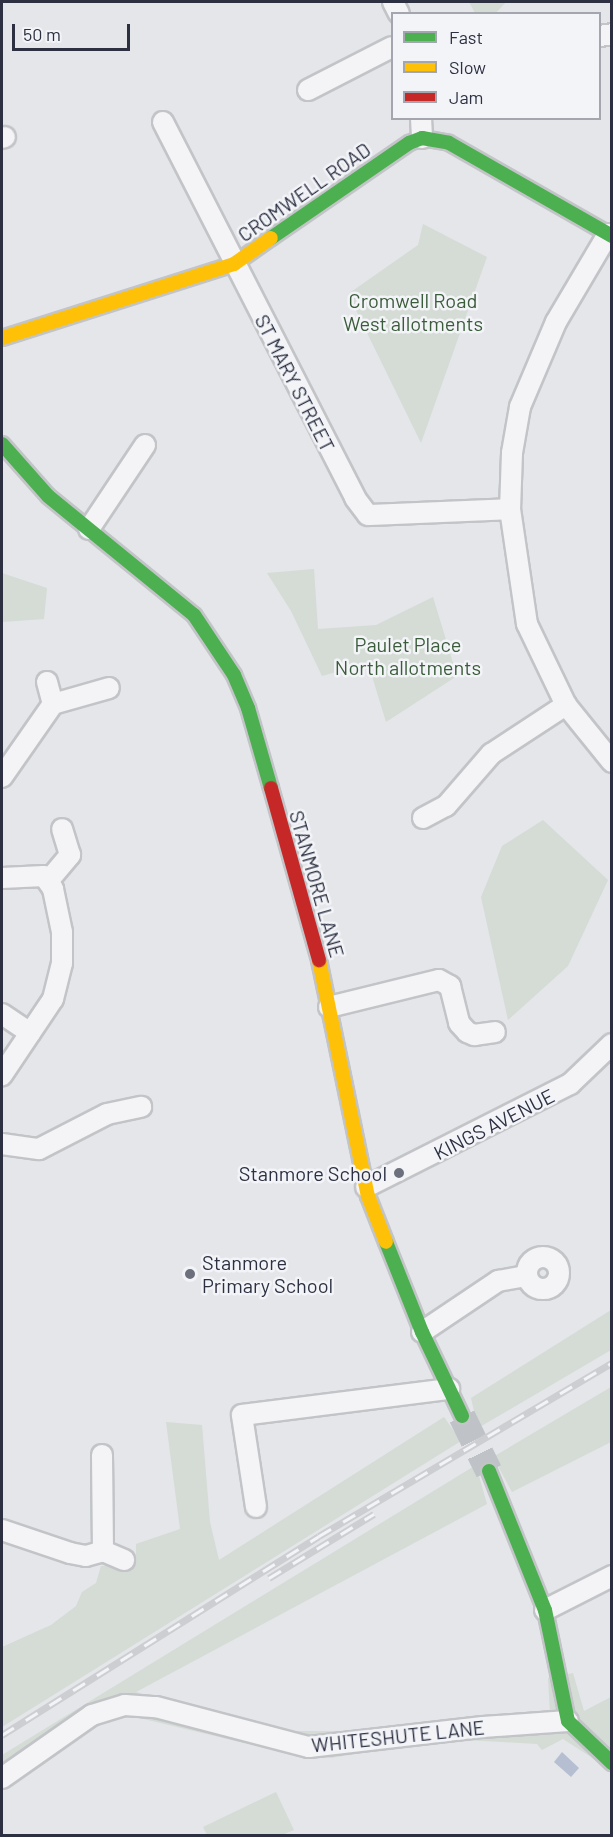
<!DOCTYPE html>
<html>
<head>
<meta charset="utf-8">
<style>
  body { margin:0 }
  #map { position:relative; width:613px; height:1837px; overflow:hidden; background:#e4e6e9; font-family:Barlow,sans-serif }
  div>[style] { position:absolute }
  [style*='--x'] { left:calc(var(--x)*1px); top:calc(var(--y)*1px); width:calc(var(--w)*1px); rotate:calc(var(--a)*1deg) }
  .green>* { inset:0; background:#d4dcd5 }
  .water>* { inset:0; background:#b5bfd1 }
  .secondary-tunnel>* { height:27px; margin-top:-13.5px; transform-origin:0; background:repeating-linear-gradient(90deg,#bfc2c7 0 27px,transparent 0 41px) }
  .roads { filter:drop-shadow(2px 0 #c2c4c7) drop-shadow(-2px 0 #c2c4c7) drop-shadow(0 2px #c2c4c7) drop-shadow(0 -2px #c2c4c7) }
  .street>* { height:20px; margin:-10px; padding:0 10px; transform-origin:10px; border-radius:10px; background:#f4f4f6 }
  .street>.ring { margin:-10px; padding:0; box-sizing:content-box; background:none; border:20px solid #f4f4f6; border-radius:50% }
  .fast>* { height:14px; margin:-7px; padding:0 7px; transform-origin:7px; border-radius:7px; background:#4caf50 }
  .slow>* { height:14px; margin:-7px; padding:0 7px; transform-origin:7px; border-radius:7px; background:#ffc107 }
  .jam>* { height:14px; margin:-7px; padding:0 7px; transform-origin:7px; border-radius:7px; background:#c62828 }
  .rail>* { height:7px; margin-top:-3.5px; transform-origin:0; background:repeating-linear-gradient(90deg,#f3f4f8 0 14px,#cdced1 0 28px); box-sizing:border-box; border-block:2px solid #cdced1 }
  .dots>* { width:16px; height:16px; translate:-50% -50%; box-sizing:border-box; border:3px solid #f3f4f8; border-radius:50% }
  span { translate:-50% -50%; white-space:nowrap; text-align:center; line-height:1.15; -webkit-text-stroke:5px #f3f4f8; paint-order:stroke }
  .street-label { font-size:20px; color:#2c3041 }
  .park-label { font-size:20px; color:#3b5c3a }
  .poi-label { font-size:20px; color:#2c3041 }
  .right { translate:-100% -50%; text-align:right }
  .left { translate:0 -50%; text-align:left }
  .frame { position:absolute; inset:0; border:3px solid #2c3041; pointer-events:none }
  .legend { position:absolute; left:391px; top:12px; width:210px; height:108px; box-sizing:border-box; background:#f3f4f8; border:2px solid #a3a6af; margin:0; padding:8px 10px; list-style:none; font-size:18px; color:#2c3041 }
  .legend li { display:flex; align-items:center; gap:12px; height:30px }
  .legend b { width:30px; border:2px solid #a3a6af }
  .scale { position:absolute; left:12px; top:24px; width:118px; height:27px; box-sizing:border-box; border:3px solid #2c3041; border-top:0; padding-left:8px; font-size:18px; line-height:21px; white-space:nowrap; color:#2c3041; -webkit-text-stroke:4px #f3f4f8; paint-order:stroke }
</style>
</head>
<body>
<div id="map">
  <div class="green">
    <div style="clip-path:polygon(469px 2px,506px 2px,495px 14px,475px 13px)"></div>
    <div style="clip-path:polygon(423px 224px,487px 257px,421px 443px,348px 294px,418px 245px)"></div>
    <div style="clip-path:polygon(314px 569px,318px 629px,376px 625px,433px 597px,457px 676px,386px 722px,368px 663px,322px 676px,291px 611px,267px 573px)"></div>
    <div style="clip-path:polygon(2px 573px,47px 588px,44px 619px,2px 622px)"></div>
    <div style="clip-path:polygon(543px 820px,608px 880px,568px 966px,508px 1020px,481px 897px,502px 846px)"></div>
    <div style="clip-path:polygon(611px 1310px,611px 1350px,478px 1428px,471px 1398px)"></div>
    <div style="clip-path:polygon(611px 1387px,611px 1442px,512px 1492px,493px 1457px)"></div>
    <div style="clip-path:polygon(444px 1417px,461px 1441px,2px 1727px,2px 1647px,51px 1625px,76px 1606px,82px 1592px,96px 1583px,101px 1566px,136px 1565px,136px 1544px,180px 1529px,166px 1422px,202px 1425px,210px 1522px,219px 1560px)"></div>
    <div style="clip-path:polygon(476px 1465px,487px 1504px,136px 1692px,282px 1731px,375px 1731px,382px 1750px,330px 1758px,240px 1742px,127px 1715px,95px 1723px,2px 1769px,2px 1755px)"></div>
    <div style="clip-path:polygon(573px 1673px,584px 1711px,611px 1697px,611px 1770px,563px 1739px,542px 1750px,537px 1744px,466px 1740px,459px 1725px,550px 1713px,548px 1678px)"></div>
    <div style="clip-path:polygon(276px 1792px,294px 1830px,282px 1835px,207px 1835px,203px 1827px)"></div>
  </div>
  <div class="water">
    <div style="clip-path:polygon(562px 1752px,579px 1768px,571px 1777px,554px 1762px)"></div>
  </div>
  <div class="secondary-tunnel">
    <div style="--x:462;--y:1416;--w:61;--a:63.9"></div>
  </div>
  <div class="roads">
    <div class="street">
      <div style="--x:393;--y:2;--w:13;--a:63"></div>
      <div style="--x:600;--y:36;--w:12;--a:-9"></div>
      <div style="--x:308;--y:90;--w:94;--a:-27.1"></div>
      <div style="--x:421;--y:118;--w:20;--a:87"></div>
      <div style="--x:163;--y:122;--w:422;--a:62.9"></div>
      <div style="--x:355;--y:498;--w:21;--a:53"></div>
      <div style="--x:368;--y:515;--w:142;--a:-2.4"></div>
      <div style="--x:2;--y:138;--w:3;--a:-18"></div>
      <div style="--x:608;--y:234;--w:102;--a:120.6"></div>
      <div style="--x:556;--y:322;--w:92;--a:113"></div>
      <div style="--x:520;--y:407;--w:47;--a:99.9"></div>
      <div style="--x:512;--y:453;--w:56;--a:92"></div>
      <div style="--x:510;--y:509;--w:116;--a:81.6"></div>
      <div style="--x:527;--y:624;--w:90;--a:64.3"></div>
      <div style="--x:566;--y:705;--w:73;--a:51.1"></div>
      <div style="--x:89;--y:529;--w:101;--a:-56.3"></div>
      <div style="--x:47;--y:682;--w:23;--a:75"></div>
      <div style="--x:2;--y:777;--w:89;--a:-55.1"></div>
      <div style="--x:53;--y:704;--w:58;--a:-15.9"></div>
      <div style="--x:423;--y:818;--w:26;--a:-28"></div>
      <div style="--x:446;--y:806;--w:69;--a:-49.1"></div>
      <div style="--x:491;--y:754;--w:90;--a:-33.2"></div>
      <div style="--x:2;--y:878;--w:42;--a:-2.7"></div>
      <div style="--x:44;--y:876;--w:16;--a:55"></div>
      <div style="--x:53;--y:889;--w:44;--a:78.2"></div>
      <div style="--x:62;--y:932;--w:31;--a:90"></div>
      <div style="--x:62;--y:963;--w:37;--a:104"></div>
      <div style="--x:53;--y:999;--w:92;--a:123.9"></div>
      <div style="--x:49;--y:880;--w:33;--a:-50"></div>
      <div style="--x:70;--y:855;--w:27;--a:-107"></div>
      <div style="--x:329;--y:1007;--w:113;--a:-13.8"></div>
      <div style="--x:439;--y:980;--w:13;--a:29"></div>
      <div style="--x:450;--y:986;--w:38;--a:76"></div>
      <div style="--x:459;--y:1023;--w:12;--a:48"></div>
      <div style="--x:467;--y:1032;--w:8;--a:23"></div>
      <div style="--x:474;--y:1035;--w:21;--a:-8"></div>
      <div style="--x:2;--y:1014;--w:34;--a:34"></div>
      <div style="--x:2;--y:1144;--w:37;--a:8"></div>
      <div style="--x:39;--y:1149;--w:76;--a:-27.2"></div>
      <div style="--x:107;--y:1114;--w:35;--a:-12"></div>
      <div style="--x:366;--y:1187;--w:229;--a:-26.8"></div>
      <div style="--x:570;--y:1084;--w:58;--a:-43.6"></div>
      <div class="ring" style="left:527px;top:1257px;width:12px;height:12px"></div>
      <div style="--x:422;--y:1332;--w:92;--a:-33.9"></div>
      <div style="--x:498;--y:1281;--w:29;--a:-10"></div>
      <div style="--x:102;--y:1455;--w:96;--a:89.4"></div>
      <div style="--x:256;--y:1507;--w:93;--a:-98.7"></div>
      <div style="--x:242;--y:1415;--w:209;--a:-7.2"></div>
      <div style="--x:2;--y:1530;--w:72;--a:18.7"></div>
      <div style="--x:70;--y:1553;--w:16;--a:11"></div>
      <div style="--x:86;--y:1556;--w:18;--a:-16"></div>
      <div style="--x:103;--y:1551;--w:23;--a:23"></div>
      <div style="--x:545;--y:1610;--w:75;--a:-26.9"></div>
      <div style="--x:2;--y:1778;--w:110;--a:-35"></div>
      <div style="--x:92;--y:1715;--w:34;--a:-17"></div>
      <div style="--x:125;--y:1705;--w:31;--a:4"></div>
      <div style="--x:156;--y:1707;--w:158;--a:14.7"></div>
      <div style="--x:309;--y:1747;--w:175;--a:-6.6"></div>
      <div style="--x:483;--y:1727;--w:85;--a:-4"></div>
    </div>
    <div class="fast">
      <div style="--x:271;--y:238;--w:168;--a:-34.5"></div>
      <div style="--x:409;--y:143;--w:14;--a:-21"></div>
      <div style="--x:422;--y:138;--w:27;--a:10"></div>
      <div style="--x:449;--y:143;--w:188;--a:29.7"></div>
      <div style="--x:2;--y:444;--w:69;--a:48.5"></div>
      <div style="--x:48;--y:496;--w:188;--a:39.2"></div>
      <div style="--x:194;--y:615;--w:72;--a:56.3"></div>
      <div style="--x:234;--y:675;--w:36;--a:67"></div>
      <div style="--x:248;--y:708;--w:83;--a:74"></div>
      <div style="--x:386;--y:1242;--w:97;--a:68.2"></div>
      <div style="--x:422;--y:1332;--w:93;--a:64.5"></div>
      <div style="--x:489;--y:1471;--w:150;--a:68.1"></div>
      <div style="--x:545;--y:1610;--w:113;--a:78.3"></div>
      <div style="--x:568;--y:1721;--w:61;--a:43.7"></div>
    </div>
    <div class="slow">
      <div style="--x:2;--y:338;--w:244;--a:-17.7"></div>
      <div style="--x:234;--y:264;--w:45;--a:-35.1"></div>
      <div style="--x:319;--y:960;--w:241;--a:78.3"></div>
      <div style="--x:368;--y:1196;--w:49;--a:68.6"></div>
    </div>
    <div class="jam">
      <div style="--x:271;--y:788;--w:179;--a:74.4"></div>
    </div>
  </div>
  <div class="rail">
    <div style="--x:269;--y:1578;--w:123;--a:-31.4"></div>
    <div style="--x:2;--y:1735;--w:374;--a:-32.1"></div>
    <div style="--x:319;--y:1536;--w:340;--a:-30.6"></div>
  </div>
  <div class="dots">
    <div style="left:399px;top:1173px;background:#6c707c"></div>
    <div style="left:190px;top:1274px;background:#6c707c"></div>
  </div>
  <div class="street-label">
    <span style="left:304px;top:192px;rotate:-35deg">CROMWELL ROAD</span>
    <span style="left:295px;top:383px;rotate:63deg">ST MARY STREET</span>
    <span style="left:317px;top:884px;rotate:74deg">STANMORE LANE</span>
    <span style="left:494px;top:1124px;rotate:-27deg">KINGS AVENUE</span>
    <span style="left:398px;top:1736px;rotate:-6deg">WHITESHUTE LANE</span>
  </div>
  <div class="park-label">
    <span style="left:413px;top:312px">Cromwell Road<br>West allotments</span>
    <span style="left:408px;top:656px">Paulet Place<br>North allotments</span>
  </div>
  <div class="poi-label">
    <span class="right" style="left:387px;top:1173px">Stanmore School</span>
    <span class="left" style="left:202px;top:1274px">Stanmore<br>Primary School</span>
  </div>
  <div class="frame"></div>
  <ul class="legend">
  <li><b style="height:8px;background:#4caf50"></b>Fast</li>
  <li><b style="height:8px;background:#ffc107"></b>Slow</li>
  <li><b style="height:8px;background:#c62828"></b>Jam</li>
  </ul>
  <div class="scale">50 m</div>
</div>
</body>
</html>
